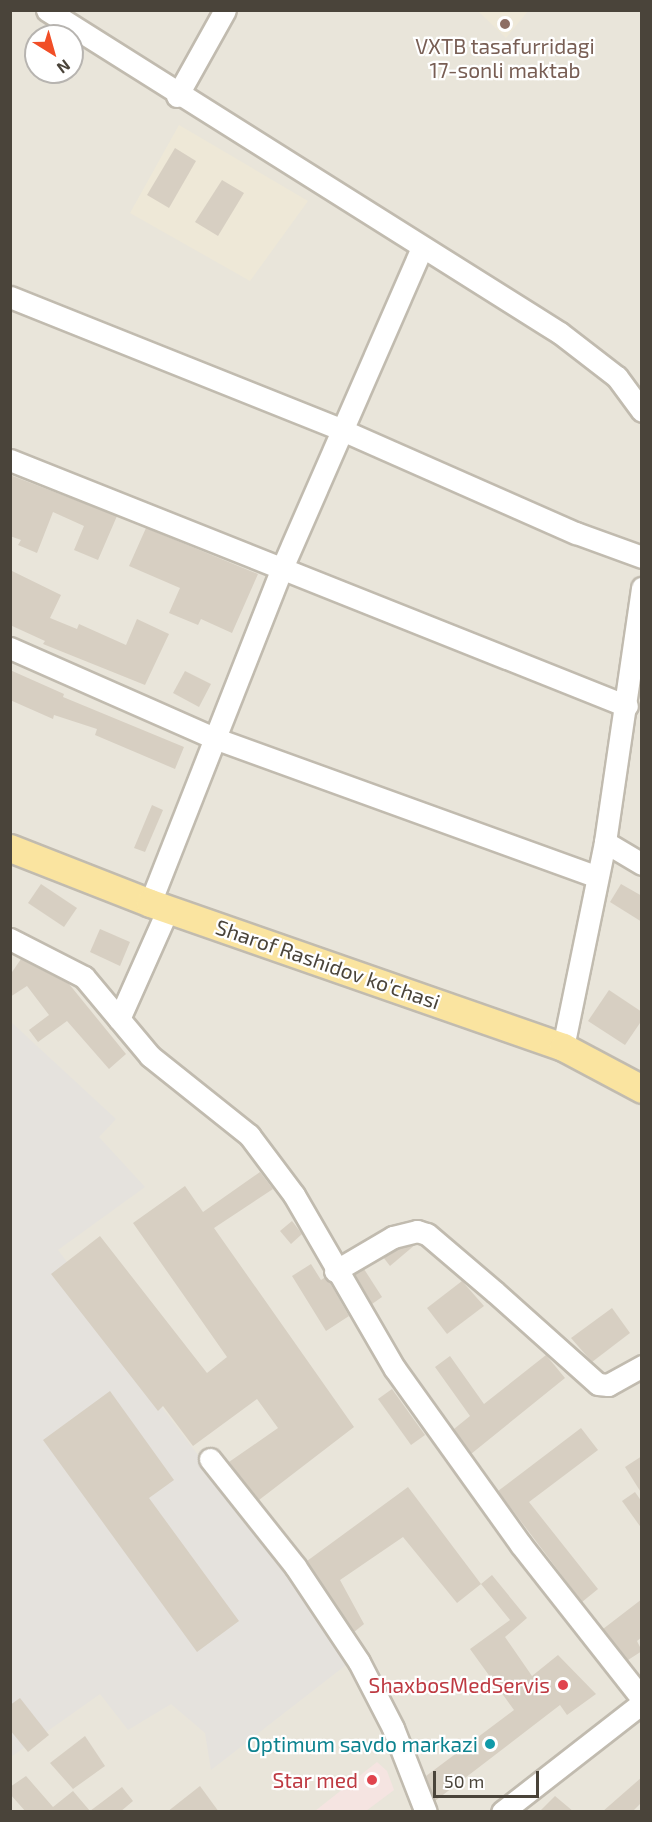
<!DOCTYPE html>
<html>
<head>
<meta charset="utf-8">
<style>
  body { margin:0 }
  #map { position:relative; width:652px; height:1822px; overflow:hidden; background:#f5f3ec; font-family:"Exo 2",sans-serif }
  div>[style] { position:absolute }
  [style*='--x'] { left:calc(var(--x)*1px); top:calc(var(--y)*1px); width:calc(var(--w)*1px); rotate:calc(var(--a)*1deg) }
  .residential>* { inset:0; background:#e9e5da }
  .industrial>* { inset:0; background:#e5e2dd }
  .education>* { inset:0; background:#eee8d7 }
  .medical>* { inset:0; background:#f5e4e1 }
  .building>* { inset:0; background:#d7cfc2 }
  .roads { filter:drop-shadow(2px 0 #c1bbaf) drop-shadow(-2px 0 #c1bbaf) drop-shadow(0 2px #c1bbaf) drop-shadow(0 -2px #c1bbaf) }
  .minor>* { height:21px; margin:-10.5px; padding:0 10.5px; transform-origin:10.5px; border-radius:10.5px; background:#fff }
  .major>* { height:27px; margin:-13.5px; padding:0 13.5px; transform-origin:13.5px; border-radius:13.5px; background:#fae4a0 }
  .dots>* { width:16px; height:16px; translate:-50% -50%; box-sizing:border-box; border:3px solid #fff; border-radius:50% }
  span { translate:-50% -50%; white-space:nowrap; text-align:center; line-height:1.15; -webkit-text-stroke:4.5px #fff; paint-order:stroke }
  .education-label { font-size:21px; color:#785e54 }
  .street-label { font-size:21px; color:#4a443a }
  .health-label { font-size:21px; color:#be3a42 }
  .right { translate:-100% -50%; text-align:right }
  .culture-label { font-size:21px; color:#0d838f }
  .frame { position:absolute; inset:0; border:12px solid #4a443a; pointer-events:none }
  .north { position:absolute; left:24px; top:24px; width:60px; height:60px; box-sizing:border-box; background:#fff; border:2px solid #b7b4b0; border-radius:50%; rotate:143deg; font-size:16px; font-weight:700; line-height:24px; text-align:center; color:#4a443a }
  .north::after { content:''; display:block; margin:auto; width:21px; height:27px; background:#f14e27; clip-path:polygon(50% 0,100% 100%,50% 72%,0 100%) }
  .scale { position:absolute; left:433px; top:1771px; width:106px; height:27px; box-sizing:border-box; border:3px solid #4a443a; border-top:0; padding-left:8px; font-size:18px; line-height:21px; white-space:nowrap; color:#4a443a; -webkit-text-stroke:4px #fff; paint-order:stroke }
</style>
</head>
<body>
<div id="map">
  <div class="residential">
    <div style="clip-path:polygon(evenodd,11px 11px,641px 11px,641px 1811px,11px 1811px,11px 11px,36px 36px,72px 36px,72px 72px,36px 72px,36px 36px)"></div>
  </div>
  <div class="industrial">
    <div style="clip-path:polygon(10px 1021px,116px 1119px,99px 1137px,145px 1187px,58px 1250px,151px 1373px,141px 1380px,284px 1568px,346px 1665px,211px 1770px,205px 1733px,171px 1704px,128px 1730px,100px 1694px,11px 1757px)"></div>
  </div>
  <div class="education">
    <div style="clip-path:polygon(478px 11px,528px 11px,506px 38px)"></div>
    <div style="clip-path:polygon(179px 125px,308px 201px,250px 281px,130px 213px)"></div>
  </div>
  <div class="medical">
    <div style="clip-path:polygon(377px 1762px,387px 1771px,394px 1790px,366px 1811px,315px 1811px)"></div>
  </div>
  <div class="building">
    <div style="clip-path:polygon(175px 148px,196px 161px,169px 208px,147px 195px)"></div>
    <div style="clip-path:polygon(222px 180px,244px 193px,218px 236px,195px 222px)"></div>
    <div style="clip-path:polygon(10px 475px,117px 516px,98px 560px,74px 550px,84px 526px,53px 512px,37px 553px,18px 545px,21px 540px,10px 536px)"></div>
    <div style="clip-path:polygon(146px 528px,258px 574px,232px 633px,201px 619px,198px 625px,169px 613px,180px 588px,129px 566px)"></div>
    <div style="clip-path:polygon(10px 570px,61px 595px,50px 618px,77px 629px,79px 624px,126px 645px,137px 619px,169px 634px,145px 685px,43px 644px,45px 641px,10px 625px)"></div>
    <div style="clip-path:polygon(10px 670px,64px 694px,63px 697px,184px 747px,175px 769px,95px 735px,97px 729px,54px 715px,53px 719px,10px 700px)"></div>
    <div style="clip-path:polygon(185px 671px,211px 684px,199px 707px,173px 693px)"></div>
    <div style="clip-path:polygon(152px 805px,163px 810px,145px 852px,134px 848px)"></div>
    <div style="clip-path:polygon(41px 884px,77px 908px,64px 927px,28px 903px)"></div>
    <div style="clip-path:polygon(621px 884px,642px 896px,642px 922px,610px 902px)"></div>
    <div style="clip-path:polygon(100px 929px,130px 942px,120px 966px,90px 952px)"></div>
    <div style="clip-path:polygon(21px 959px,69px 984px,126px 1054px,109px 1069px,67px 1021px,38px 1042px,29px 1030px,49px 1015px,27px 986px,10px 997px,10px 975px)"></div>
    <div style="clip-path:polygon(609px 990px,642px 1012px,642px 1020px,625px 1045px,588px 1021px)"></div>
    <div style="clip-path:polygon(260px 1172px,273px 1189px,214px 1228px,354px 1427px,259px 1500px,229px 1462px,278px 1428px,257px 1399px,193px 1446px,163px 1406px,158px 1411px,51px 1274px,100px 1236px,207px 1373px,227px 1357px,133px 1223px,185px 1186px,203px 1212px)"></div>
    <div style="clip-path:polygon(292px 1221px,302px 1234px,291px 1244px,280px 1231px)"></div>
    <div style="clip-path:polygon(416px 1244px,390px 1266px,383px 1257px,398px 1249px)"></div>
    <div style="clip-path:polygon(311px 1264px,321px 1280px,324px 1278px,330px 1283px,349px 1316px,326px 1331px,292px 1276px)"></div>
    <div style="clip-path:polygon(364px 1269px,382px 1297px,372px 1304px,355px 1274px)"></div>
    <div style="clip-path:polygon(462px 1281px,484px 1306px,447px 1334px,427px 1308px)"></div>
    <div style="clip-path:polygon(612px 1308px,630px 1333px,592px 1362px,571px 1338px)"></div>
    <div style="clip-path:polygon(546px 1355px,565px 1378px,471px 1454px,454px 1429px,470px 1416px,435px 1367px,450px 1356px,484px 1404px)"></div>
    <div style="clip-path:polygon(392px 1389px,425px 1435px,411px 1445px,378px 1399px)"></div>
    <div style="clip-path:polygon(110px 1391px,174px 1480px,149px 1498px,239px 1621px,197px 1652px,43px 1440px)"></div>
    <div style="clip-path:polygon(581px 1428px,598px 1450px,529px 1502px,598px 1589px,582px 1602px,498px 1491px)"></div>
    <div style="clip-path:polygon(642px 1456px,642px 1494px,625px 1467px)"></div>
    <div style="clip-path:polygon(408px 1487px,481px 1584px,457px 1603px,403px 1537px,340px 1580px,364px 1624px,354px 1632px,307px 1561px)"></div>
    <div style="clip-path:polygon(635px 1492px,642px 1502px,642px 1529px,622px 1501px)"></div>
    <div style="clip-path:polygon(492px 1575px,527px 1618px,505px 1637px,532px 1676px,558px 1655px,596px 1694px,567px 1715px,560px 1705px,435px 1801px,426px 1776px,514px 1710px,470px 1649px,510px 1620px,481px 1584px)"></div>
    <div style="clip-path:polygon(642px 1599px,642px 1637px,637px 1641px,642px 1651px,628px 1660px,603px 1629px)"></div>
    <div style="clip-path:polygon(20px 1698px,49px 1735px,28px 1752px,10px 1730px,10px 1705px)"></div>
    <div style="clip-path:polygon(85px 1736px,105px 1766px,73px 1789px,50px 1763px)"></div>
    <div style="clip-path:polygon(26px 1776px,53px 1807px,73px 1791px,90px 1811px,122px 1787px,133px 1801px,120px 1812px,26px 1812px,10px 1794px,10px 1787px)"></div>
    <div style="clip-path:polygon(642px 1777px,642px 1802px,632px 1812px,602px 1812px)"></div>
    <div style="clip-path:polygon(200px 1786px,219px 1812px,167px 1812px)"></div>
    <div style="clip-path:polygon(555px 1796px,574px 1812px,539px 1812px)"></div>
  </div>
  <div class="roads">
    <div class="minor">
      <div style="--x:47;--y:10;--w:606;--a:32.2"></div>
      <div style="--x:560;--y:333;--w:72;--a:37.7"></div>
      <div style="--x:617;--y:377;--w:42;--a:53.7"></div>
      <div style="--x:177;--y:96;--w:98;--a:-60.8"></div>
      <div style="--x:10;--y:297;--w:358;--a:21.8"></div>
      <div style="--x:342;--y:430;--w:256;--a:23.8"></div>
      <div style="--x:576;--y:533;--w:70;--a:20"></div>
      <div style="--x:10;--y:460;--w:664;--a:21.74"></div>
      <div style="--x:10;--y:648;--w:223;--a:23.8"></div>
      <div style="--x:214;--y:738;--w:407;--a:19.9"></div>
      <div style="--x:605;--y:842;--w:43;--a:30.7"></div>
      <div style="--x:150;--y:903;--w:360;--a:-68.5"></div>
      <div style="--x:282;--y:568;--w:350;--a:-66.4"></div>
      <div style="--x:10;--y:939;--w:83;--a:27.2"></div>
      <div style="--x:84;--y:977;--w:103;--a:50.1"></div>
      <div style="--x:150;--y:1056;--w:127;--a:38.6"></div>
      <div style="--x:249;--y:1135;--w:75;--a:53.1"></div>
      <div style="--x:294;--y:1195;--w:201;--a:59.9"></div>
      <div style="--x:395;--y:1369;--w:216;--a:54.4"></div>
      <div style="--x:521;--y:1545;--w:196;--a:51.8"></div>
      <div style="--x:119;--y:1019;--w:120;--a:-66"></div>
      <div style="--x:563;--y:1047;--w:209;--a:-78.4"></div>
      <div style="--x:605;--y:842;--w:257;--a:-81.7"></div>
      <div style="--x:335;--y:1271;--w:67;--a:-30.4"></div>
      <div style="--x:393;--y:1237;--w:25;--a:-14"></div>
      <div style="--x:417;--y:1231;--w:10;--a:17"></div>
      <div style="--x:427;--y:1234;--w:89;--a:40.5"></div>
      <div style="--x:495;--y:1292;--w:138;--a:41.8"></div>
      <div style="--x:598;--y:1384;--w:10;--a:6"></div>
      <div style="--x:608;--y:1385;--w:39;--a:-29"></div>
      <div style="--x:210;--y:1459;--w:137;--a:51.5"></div>
      <div style="--x:295;--y:1566;--w:115;--a:56.3"></div>
      <div style="--x:359;--y:1662;--w:74;--a:62.7"></div>
      <div style="--x:393;--y:1728;--w:90;--a:68.6"></div>
      <div style="--x:502;--y:1812;--w:177;--a:-37.9"></div>
    </div>
    <div class="major">
      <div style="--x:10;--y:848;--w:150;--a:21.4"></div>
      <div style="--x:150;--y:903;--w:437;--a:19.2"></div>
      <div style="--x:563;--y:1047;--w:89;--a:28"></div>
    </div>
  </div>
  <div class="dots">
    <div style="left:505px;top:24px;background:#8d6e63"></div>
    <div style="left:563px;top:1685px;background:#e0444e"></div>
    <div style="left:490px;top:1744px;background:#0f9aa8"></div>
    <div style="left:372px;top:1780px;background:#e0444e"></div>
  </div>
  <div class="education-label">
    <span style="left:505px;top:58px">VXTB tasafurridagi<br>17-sonli maktab</span>
  </div>
  <div class="street-label">
    <span style="left:328px;top:964px;rotate:19deg">Sharof Rashidov ko'chasi</span>
  </div>
  <div class="health-label">
    <span class="right" style="left:550px;top:1685px">ShaxbosMedServis</span>
    <span class="right" style="left:358px;top:1780px">Star med</span>
  </div>
  <div class="culture-label">
    <span class="right" style="left:478px;top:1744px">Optimum savdo markazi</span>
  </div>
  <div class="frame"></div>
  <div class="north">N</div>
  <div class="scale">50 m</div>
</div>
</body>
</html>
